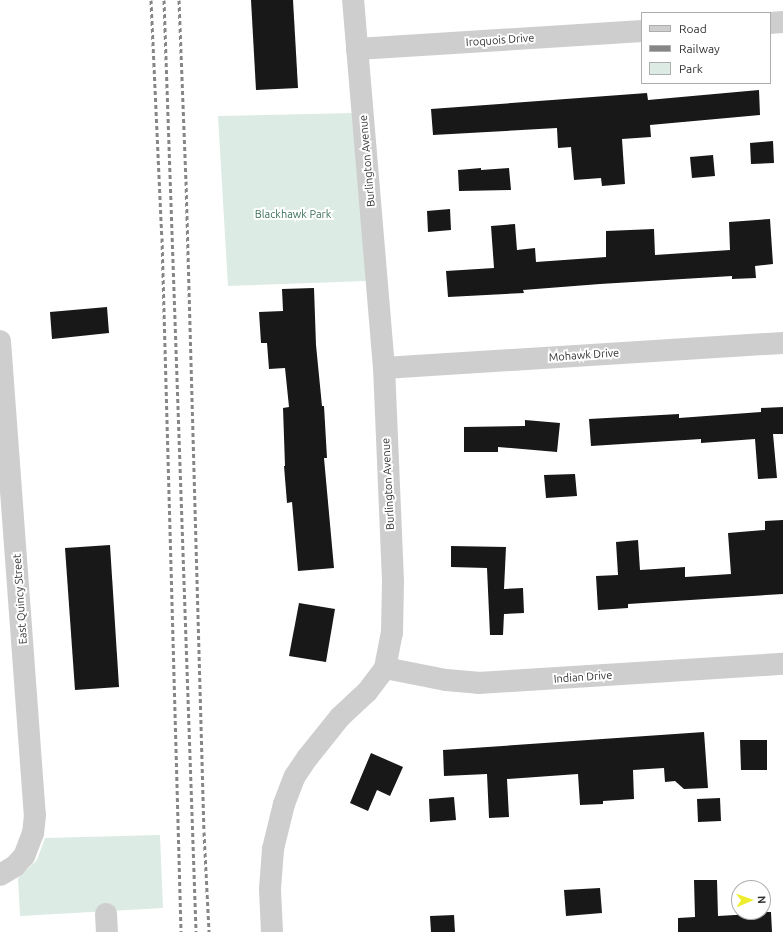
<!DOCTYPE html>
<html>
<head>
<meta charset="utf-8">
<style>
  body { margin:0 }
  #map { position:relative; width:783px; height:932px; overflow:hidden; background:#fff; font-family:Ubuntu,sans-serif }
  div>[style] { position:absolute }
  [style*='--x'] { left:calc(var(--x)*1px); top:calc(var(--y)*1px); width:calc(var(--w)*1px); rotate:calc(var(--a)*1deg) }
  .green>* { inset:0; background:#dcebe4 }
  .building>* { inset:0; background:#181818 }
  .minor>* { height:22px; margin:-11px; padding:0 11px; transform-origin:11px; border-radius:11px; background:#cecece }
  .rail>* { height:3px; margin-top:-1.5px; transform-origin:0; background:repeating-linear-gradient(90deg,#868686 0 4px,transparent 0 7px) }
  span { translate:-50% -50%; white-space:nowrap; text-align:center; line-height:1.15; -webkit-text-stroke:4px #fff; paint-order:stroke }
  .street-label { font-size:11px; color:#313131 }
  .park-label { font-size:11px; color:#3c705b }
  .legend { position:absolute; left:641px; top:12px; width:130px; height:72px; box-sizing:border-box; background:#fff; border:1px solid #adadad; margin:0; padding:5px 7px; list-style:none; font-size:12px; color:#313131 }
  .legend li { display:flex; align-items:center; gap:8px; height:20px }
  .legend b { width:20px; border:1px solid #adadad }
  .north { position:absolute; left:731px; top:880px; width:40px; height:40px; box-sizing:border-box; background:#fff; border:1px solid #adadad; border-radius:50%; rotate:88deg; font-size:11px; font-weight:700; line-height:16px; text-align:center; color:#313131 }
  .north::after { content:''; display:block; margin:auto; width:14px; height:18px; background:#eded2e; clip-path:polygon(50% 0,100% 100%,50% 72%,0 100%) }
</style>
</head>
<body>
<div id="map">
  <div class="green">
    <div style="clip-path:polygon(354px 113px,367px 281px,228px 286px,218px 116px)"></div>
    <div style="clip-path:polygon(160px 835px,163px 908px,20px 916px,18px 878px,37px 860px,45px 838px)"></div>
  </div>
  <div class="building">
    <div style="clip-path:polygon(251px 0,293px 0,298px 88px,256px 90px)"></div>
    <div style="clip-path:polygon(759px 90px,760px 115px,650px 125px,651px 137px,622px 139px,625px 184px,602px 186px,601px 178px,574px 180px,571px 147px,558px 148px,557px 128px,433px 135px,431px 109px,647px 93px,648px 100px)"></div>
    <div style="clip-path:polygon(773px 141px,774px 163px,751px 164px,750px 143px)"></div>
    <div style="clip-path:polygon(713px 155px,715px 176px,692px 178px,690px 157px)"></div>
    <div style="clip-path:polygon(481px 168px,481px 170px,509px 168px,511px 190px,459px 191px,458px 170px)"></div>
    <div style="clip-path:polygon(450px 209px,451px 230px,428px 232px,427px 211px)"></div>
    <div style="clip-path:polygon(770px 219px,773px 264px,755px 266px,756px 278px,732px 279px,732px 276px,600px 284px,523px 290px,524px 293px,448px 297px,446px 271px,494px 268px,491px 226px,515px 224px,517px 250px,535px 248px,536px 262px,606px 257px,606px 231px,654px 229px,655px 255px,730px 250px,729px 222px)"></div>
    <div style="clip-path:polygon(314px 288px,316px 345px,322px 406px,324px 406px,327px 458px,324px 458px,334px 568px,298px 571px,292px 502px,287px 503px,284px 466px,285px 466px,283px 408px,289px 407px,285px 368px,269px 369px,267px 343px,261px 343px,259px 312px,283px 311px,282px 289px)"></div>
    <div style="clip-path:polygon(107px 307px,109px 333px,52px 339px,50px 312px)"></div>
    <div style="clip-path:polygon(783px 407px,783px 434px,773px 434px,777px 478px,758px 479px,755px 439px,701px 443px,701px 439px,591px 446px,589px 419px,679px 414px,679px 418px,761px 412px,761px 408px)"></div>
    <div style="clip-path:polygon(525px 420px,560px 423px,557px 452px,498px 447px,498px 452px,464px 452px,464px 427px,525px 426px)"></div>
    <div style="clip-path:polygon(575px 474px,577px 496px,546px 498px,544px 475px)"></div>
    <div style="clip-path:polygon(783px 520px,783px 594px,628px 604px,628px 608px,598px 610px,596px 576px,618px 575px,616px 542px,638px 540px,640px 570px,685px 567px,685px 577px,731px 574px,728px 533px,765px 530px,765px 521px)"></div>
    <div style="clip-path:polygon(110px 545px,119px 687px,75px 690px,65px 548px)"></div>
    <div style="clip-path:polygon(451px 546px,506px 547px,504px 589px,523px 588px,524px 613px,504px 614px,503px 635px,490px 635px,487px 568px,451px 567px)"></div>
    <div style="clip-path:polygon(299px 603px,335px 609px,326px 662px,289px 656px)"></div>
    <div style="clip-path:polygon(704px 732px,708px 788px,684px 789px,675px 781px,665px 782px,664px 768px,633px 770px,634px 799px,603px 801px,603px 804px,580px 805px,578px 774px,507px 779px,509px 817px,489px 818px,487px 774px,444px 776px,443px 750px)"></div>
    <div style="clip-path:polygon(740px 740px,767px 740px,767px 770px,741px 770px)"></div>
    <div style="clip-path:polygon(371px 753px,403px 767px,390px 796px,377px 790px,368px 811px,350px 803px)"></div>
    <div style="clip-path:polygon(454px 797px,456px 820px,430px 822px,429px 799px)"></div>
    <div style="clip-path:polygon(720px 798px,721px 821px,698px 822px,697px 799px)"></div>
    <div style="clip-path:polygon(694px 880px,717px 880px,718px 916px,752px 914px,752px 912px,771px 912px,772px 932px,678px 932px,678px 918px,695px 917px)"></div>
    <div style="clip-path:polygon(600px 888px,602px 913px,566px 916px,564px 890px)"></div>
    <div style="clip-path:polygon(454px 915px,455px 932px,431px 932px,430px 916px)"></div>
  </div>
  <div class="minor">
    <div style="--x:770;--y:23;--w:13;--a:-4"></div>
    <div style="--x:357;--y:49;--w:286;--a:-3.6"></div>
    <div style="--x:0;--y:341;--w:475;--a:85.8"></div>
    <div style="--x:35;--y:815;--w:18;--a:96"></div>
    <div style="--x:33;--y:833;--w:25;--a:111"></div>
    <div style="--x:24;--y:856;--w:13;--a:132"></div>
    <div style="--x:15;--y:866;--w:17;--a:149"></div>
    <div style="--x:384;--y:368;--w:400;--a:-3.6"></div>
    <div style="--x:385;--y:668;--w:62;--a:11.1"></div>
    <div style="--x:446;--y:680;--w:32;--a:5"></div>
    <div style="--x:478;--y:683;--w:306;--a:-3.6"></div>
    <div style="--x:106;--y:914;--w:18;--a:87"></div>
    <div style="--x:272;--y:932;--w:43;--a:-92.7"></div>
    <div style="--x:270;--y:889;--w:40;--a:-85.7"></div>
    <div style="--x:273;--y:849;--w:46;--a:-76.3"></div>
    <div style="--x:284;--y:804;--w:30;--a:-69"></div>
    <div style="--x:295;--y:776;--w:23;--a:-56"></div>
    <div style="--x:308;--y:757;--w:51;--a:-51.3"></div>
    <div style="--x:340;--y:717;--w:37;--a:-43"></div>
    <div style="--x:367;--y:692;--w:30;--a:-53"></div>
    <div style="--x:385;--y:668;--w:36;--a:-79"></div>
    <div style="--x:392;--y:633;--w:52;--a:-88.9"></div>
    <div style="--x:393;--y:581;--w:213;--a:-92.4"></div>
    <div style="--x:384;--y:368;--w:369;--a:-94.8"></div>
  </div>
  <div class="rail">
    <div style="--x:151;--y:0;--w:238;--a:87.4"></div>
    <div style="--x:162;--y:238;--w:694;--a:88.43"></div>
    <div style="--x:164;--y:0;--w:933;--a:88.03"></div>
    <div style="--x:179;--y:0;--w:181;--a:87.8"></div>
    <div style="--x:186;--y:181;--w:651;--a:88.42"></div>
    <div style="--x:204;--y:832;--w:100;--a:87.1"></div>
  </div>
  <div class="street-label">
    <span style="left:500px;top:40px;rotate:-4deg">Iroquois Drive</span>
    <span style="left:367px;top:161px;rotate:-95deg">Burlington Avenue</span>
    <span style="left:584px;top:355px;rotate:-4deg">Mohawk Drive</span>
    <span style="left:388px;top:484px;rotate:-93deg">Burlington Avenue</span>
    <span style="left:20px;top:599px;rotate:-94deg">East Quincy Street</span>
    <span style="left:583px;top:677px;rotate:-4deg">Indian Drive</span>
  </div>
  <div class="park-label">
    <span style="left:293px;top:214px">Blackhawk Park</span>
  </div>
  <ul class="legend">
  <li><b style="height:5px;background:#cecece"></b>Road</li>
  <li><b style="height:5px;background:#868686"></b>Railway</li>
  <li><b style="height:11px;background:#dcebe4"></b>Park</li>
  </ul>
  <div class="north">N</div>
</div>
</body>
</html>
